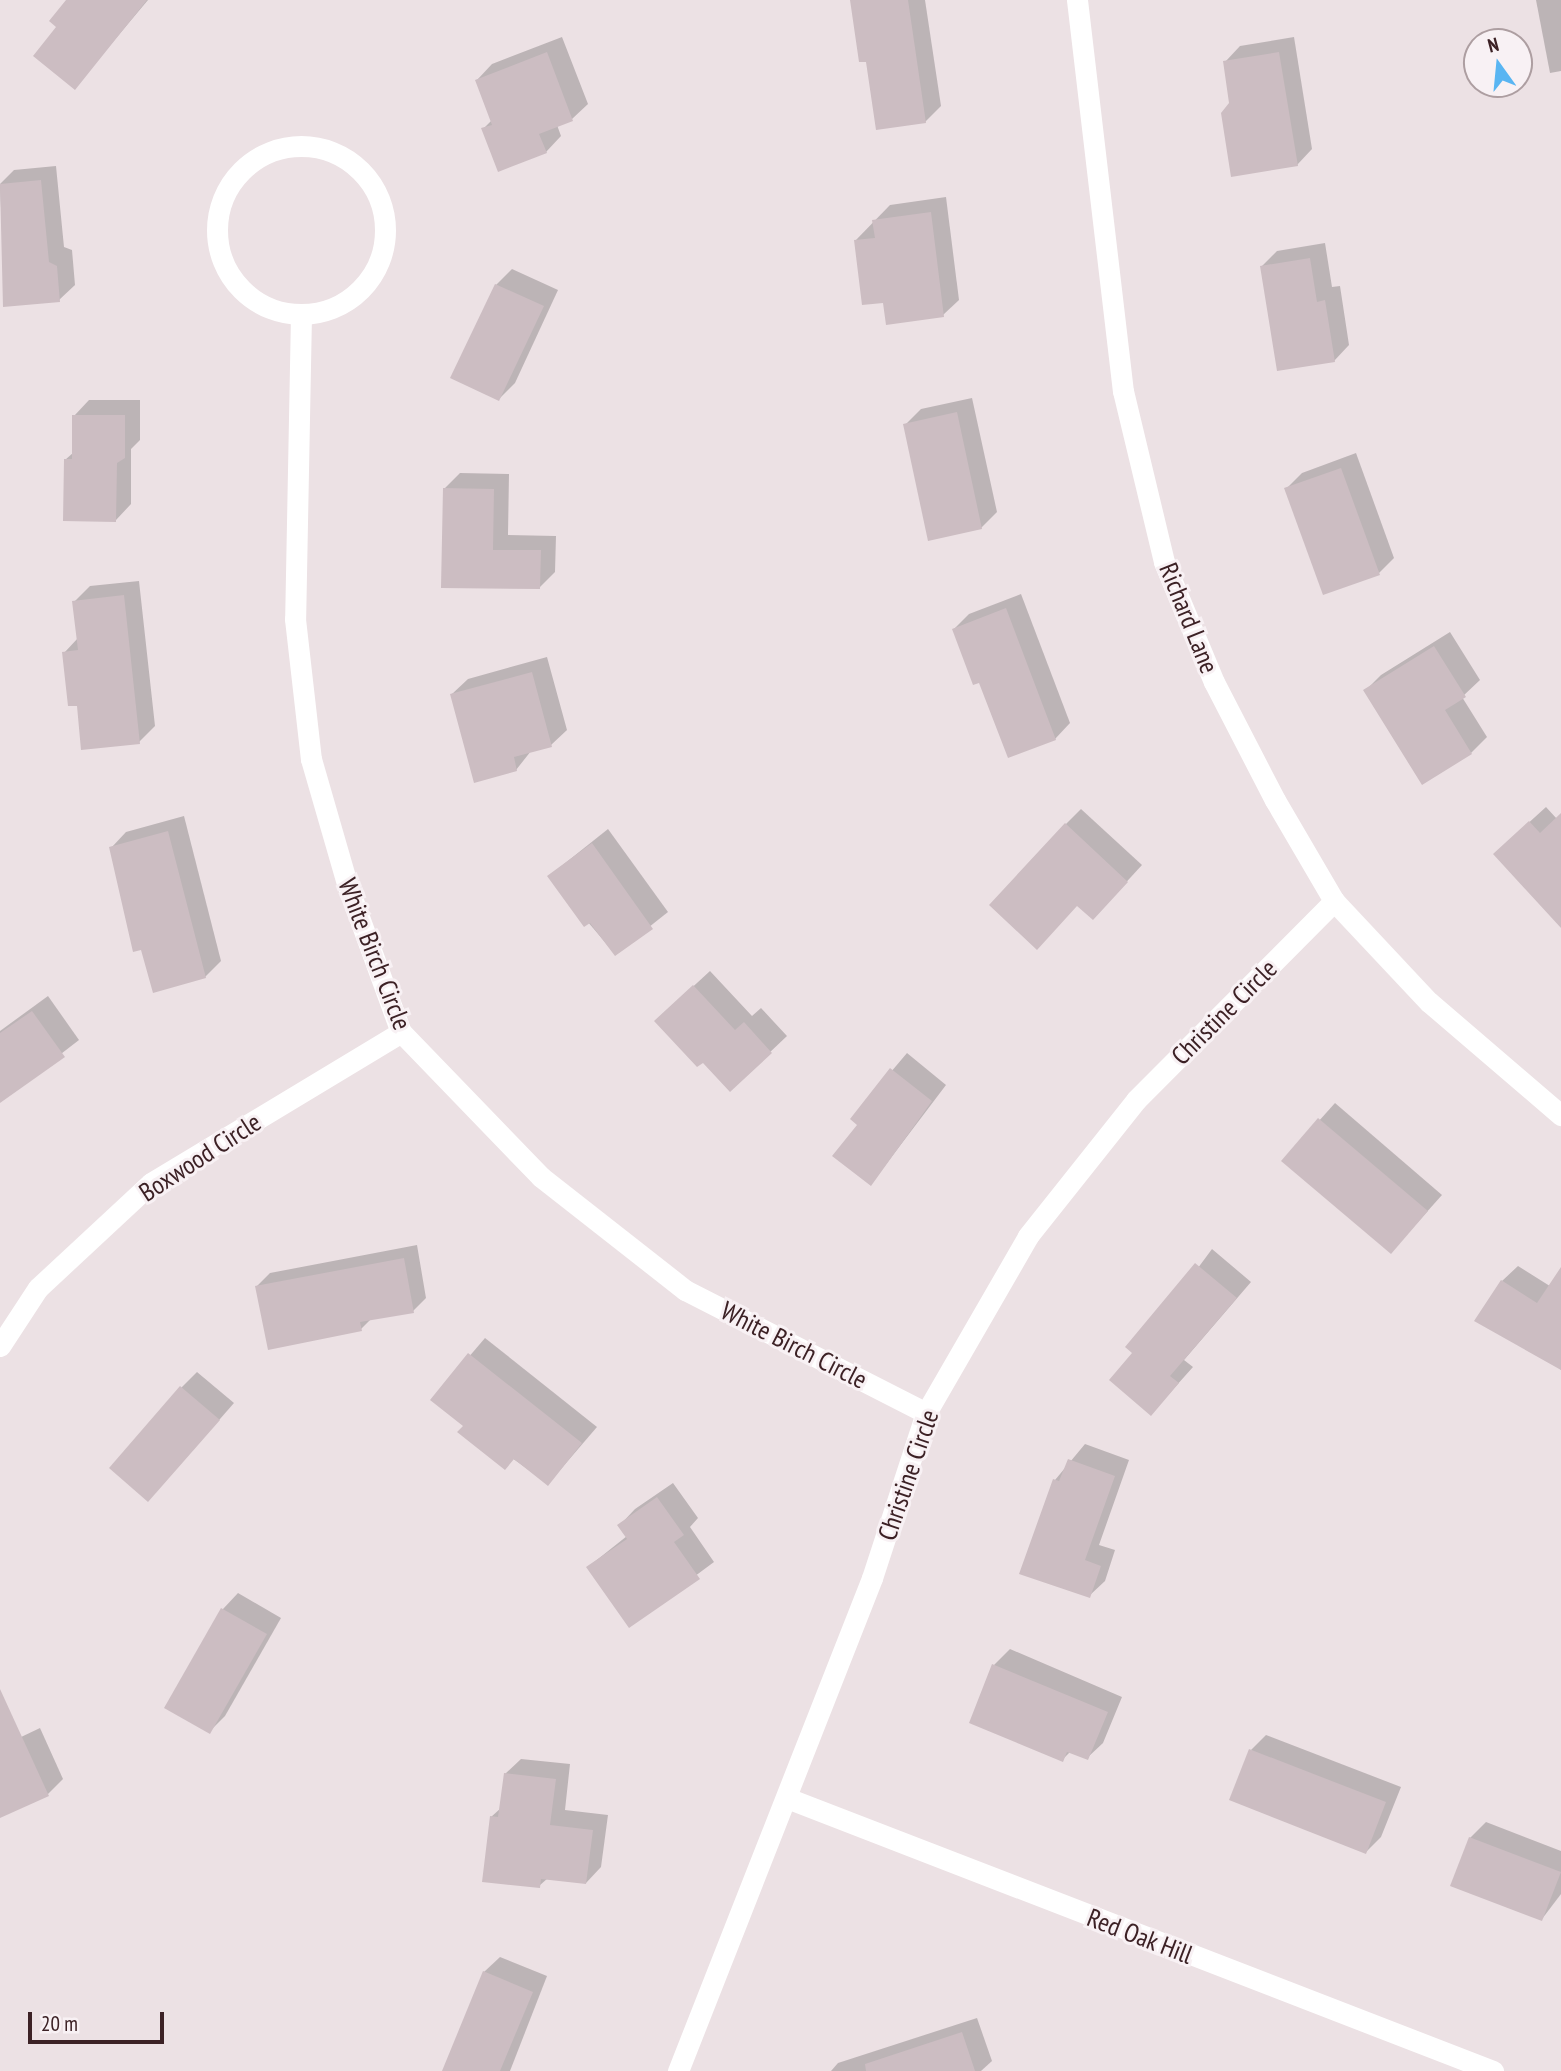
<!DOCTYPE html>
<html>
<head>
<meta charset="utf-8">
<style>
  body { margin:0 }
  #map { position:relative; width:1561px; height:2071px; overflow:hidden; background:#ece1e4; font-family:"PT Sans Narrow",sans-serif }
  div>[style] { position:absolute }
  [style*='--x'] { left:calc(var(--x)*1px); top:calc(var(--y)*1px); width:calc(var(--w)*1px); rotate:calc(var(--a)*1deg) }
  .shadow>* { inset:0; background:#0003 }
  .building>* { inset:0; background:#ccbdc2 }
  .street>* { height:21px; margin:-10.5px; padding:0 10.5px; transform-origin:10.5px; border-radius:10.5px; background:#fff }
  .street>.ring { margin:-10.5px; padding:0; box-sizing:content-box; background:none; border:21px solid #fff; border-radius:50% }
  span { translate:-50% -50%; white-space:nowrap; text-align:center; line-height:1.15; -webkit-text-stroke:6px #f8f1f4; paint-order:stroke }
  .street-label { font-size:26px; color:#3c2125 }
  .north { position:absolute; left:1463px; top:28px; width:70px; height:70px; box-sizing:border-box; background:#f8f1f4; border:2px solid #ad9ea1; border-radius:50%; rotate:345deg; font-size:19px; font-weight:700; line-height:28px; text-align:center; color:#3c2125 }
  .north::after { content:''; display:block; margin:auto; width:24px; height:32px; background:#59b5f2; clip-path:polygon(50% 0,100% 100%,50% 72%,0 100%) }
  .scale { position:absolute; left:28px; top:2012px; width:136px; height:32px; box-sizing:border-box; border:4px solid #3c2125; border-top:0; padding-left:9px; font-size:21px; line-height:24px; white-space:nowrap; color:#3c2125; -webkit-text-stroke:5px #f8f1f4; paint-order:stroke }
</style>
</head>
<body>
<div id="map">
  <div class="shadow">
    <div style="clip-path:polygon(68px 0,148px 0,75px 87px)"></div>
    <div style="clip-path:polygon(852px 0,925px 0,941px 106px,925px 122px,867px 60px)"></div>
    <div style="clip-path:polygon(1536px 0,1561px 0,1561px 71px,1550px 73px)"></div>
    <div style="clip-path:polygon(562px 37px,588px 104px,572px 119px,557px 125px,561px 136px,546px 152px,483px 129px,492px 120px,477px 80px,492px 64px)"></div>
    <div style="clip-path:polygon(1294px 37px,1312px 149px,1297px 165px,1231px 103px,1225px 62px,1240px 46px)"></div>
    <div style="clip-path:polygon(56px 166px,64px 247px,72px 250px,75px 285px,59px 300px,5px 305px,0 184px,14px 170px)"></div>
    <div style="clip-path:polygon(946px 197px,959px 300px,943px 315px,885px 301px,855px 241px,890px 205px)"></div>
    <div style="clip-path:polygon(1325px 243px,1332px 287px,1340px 286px,1349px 345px,1334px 361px,1262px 266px,1277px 251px)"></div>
    <div style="clip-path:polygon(512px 269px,558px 290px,515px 383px,499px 399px,496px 285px)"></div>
    <div style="clip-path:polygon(972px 398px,997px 512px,981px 528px,905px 425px,921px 409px)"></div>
    <div style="clip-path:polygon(89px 400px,140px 400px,140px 440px,131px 449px,131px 504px,116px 520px,65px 460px,74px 452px,74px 416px)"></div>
    <div style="clip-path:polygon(1356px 453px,1394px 558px,1379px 573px,1286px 489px,1302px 473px)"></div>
    <div style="clip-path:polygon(460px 473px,509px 474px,508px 535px,556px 536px,555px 572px,539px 588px,443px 586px,445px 488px)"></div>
    <div style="clip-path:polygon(139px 581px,155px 726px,139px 742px,78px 704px,64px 653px,78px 638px,74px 602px,90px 586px)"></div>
    <div style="clip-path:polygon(1021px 594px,1070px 723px,1055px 739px,980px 681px,954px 629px,969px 614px)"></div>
    <div style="clip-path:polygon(1450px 632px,1480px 680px,1462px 697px,1487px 737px,1471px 753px,1365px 691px,1381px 675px)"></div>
    <div style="clip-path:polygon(547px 657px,567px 730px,551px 745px,531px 751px,516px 770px,452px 694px,468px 679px)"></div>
    <div style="clip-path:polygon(1546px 807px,1557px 819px,1561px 815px,1561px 926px,1511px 839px)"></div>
    <div style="clip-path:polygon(1081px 809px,1142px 865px,1108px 902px,1078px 904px,1066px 824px)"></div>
    <div style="clip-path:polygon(184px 816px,221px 961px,205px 977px,111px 848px,126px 832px)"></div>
    <div style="clip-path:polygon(608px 829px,668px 912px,615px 954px,549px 876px)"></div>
    <div style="clip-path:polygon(710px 971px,752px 1016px,761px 1008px,787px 1036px,730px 1090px,703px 1060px,672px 1006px)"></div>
    <div style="clip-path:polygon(48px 996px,79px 1040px,0 1101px,0 1031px)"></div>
    <div style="clip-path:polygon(907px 1053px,946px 1085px,871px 1184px,859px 1124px,852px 1118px)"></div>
    <div style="clip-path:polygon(1335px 1103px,1442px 1195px,1391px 1252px,1283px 1161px)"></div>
    <div style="clip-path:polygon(417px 1245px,426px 1298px,413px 1311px,372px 1318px,361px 1329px,256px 1287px,270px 1273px)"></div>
    <div style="clip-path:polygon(1212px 1249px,1251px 1282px,1184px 1360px,1193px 1367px,1151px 1414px,1135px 1353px)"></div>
    <div style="clip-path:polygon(1518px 1266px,1553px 1288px,1561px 1282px,1561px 1370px,1502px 1281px)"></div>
    <div style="clip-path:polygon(485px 1338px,597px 1427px,548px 1484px,432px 1400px)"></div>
    <div style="clip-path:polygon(197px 1372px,234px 1403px,163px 1484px,181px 1388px)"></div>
    <div style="clip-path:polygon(1085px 1444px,1129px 1460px,1099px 1545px,1115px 1550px,1105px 1581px,1089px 1596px,1022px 1573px,1055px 1480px)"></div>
    <div style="clip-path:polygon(673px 1483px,698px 1518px,690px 1527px,714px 1562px,629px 1625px,588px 1567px,627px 1536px,620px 1525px,635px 1509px)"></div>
    <div style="clip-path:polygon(238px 1593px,281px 1618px,225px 1716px,209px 1732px,223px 1609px)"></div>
    <div style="clip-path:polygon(1010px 1649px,1122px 1697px,1103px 1743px,1087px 1758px,1071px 1751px,1062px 1760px,994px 1665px)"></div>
    <div style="clip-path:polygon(40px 1728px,63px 1779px,48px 1794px,0 1816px,0 1747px)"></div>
    <div style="clip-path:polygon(1266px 1735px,1401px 1787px,1381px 1837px,1366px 1852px,1251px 1750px)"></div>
    <div style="clip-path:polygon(521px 1759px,570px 1764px,565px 1810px,608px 1815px,601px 1867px,586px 1883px,548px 1878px,539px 1886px,491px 1817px,501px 1808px,505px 1774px)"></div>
    <div style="clip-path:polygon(1486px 1822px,1561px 1851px,1561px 1894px,1542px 1919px,1470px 1838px)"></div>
    <div style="clip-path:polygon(500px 1957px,547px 1976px,510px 2071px,444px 2071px,484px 1972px)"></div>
    <div style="clip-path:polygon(977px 2018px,992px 2061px,981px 2071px,831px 2071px,838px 2063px)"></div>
  </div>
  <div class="building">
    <div style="clip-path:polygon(66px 0,147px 0,75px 90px,33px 56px,56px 27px,49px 21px)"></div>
    <div style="clip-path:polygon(850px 0,908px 0,926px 123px,876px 130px,866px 62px,859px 62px)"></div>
    <div style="clip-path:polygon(547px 52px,573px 121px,539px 134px,547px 153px,498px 172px,481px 128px,492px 125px,475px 80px)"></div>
    <div style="clip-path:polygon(1279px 52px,1298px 166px,1231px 177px,1221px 113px,1229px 103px,1223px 61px)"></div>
    <div style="clip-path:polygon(41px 180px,49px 262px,57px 266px,60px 302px,3px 307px,0 184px)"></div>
    <div style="clip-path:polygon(931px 212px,944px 317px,886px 325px,883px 303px,862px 305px,854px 240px,875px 238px,872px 220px)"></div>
    <div style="clip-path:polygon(1310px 258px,1317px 302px,1325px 300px,1335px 362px,1277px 371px,1260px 266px)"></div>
    <div style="clip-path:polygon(495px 284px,544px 306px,499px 401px,450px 378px)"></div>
    <div style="clip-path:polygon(957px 412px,982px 529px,928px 541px,903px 424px)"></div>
    <div style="clip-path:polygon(72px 415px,125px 415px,125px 458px,117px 463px,116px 522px,63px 521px,64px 459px,72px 459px)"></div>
    <div style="clip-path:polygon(1341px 468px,1380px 575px,1323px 595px,1284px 488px)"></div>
    <div style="clip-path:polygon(443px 488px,494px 489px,493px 550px,541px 550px,540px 589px,441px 588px)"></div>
    <div style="clip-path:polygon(124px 595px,140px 744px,81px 750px,77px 706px,68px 706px,62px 652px,78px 650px,72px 601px)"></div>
    <div style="clip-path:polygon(1006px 608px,1056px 740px,1008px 758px,979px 683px,973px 685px,952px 629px)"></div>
    <div style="clip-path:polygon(1434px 646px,1466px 697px,1445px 710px,1472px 754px,1422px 785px,1363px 690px)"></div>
    <div style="clip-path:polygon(532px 672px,552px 747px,514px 757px,517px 771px,474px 783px,450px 694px)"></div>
    <div style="clip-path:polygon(1561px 813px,1561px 928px,1493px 854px,1529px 821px,1540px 833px)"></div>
    <div style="clip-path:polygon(1065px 823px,1128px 882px,1093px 920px,1077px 906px,1037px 950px,989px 905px)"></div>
    <div style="clip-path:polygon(168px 831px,206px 978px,153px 993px,141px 950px,133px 952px,109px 847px)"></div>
    <div style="clip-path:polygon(592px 843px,653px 929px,615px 956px,590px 923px,584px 927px,547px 876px)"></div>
    <div style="clip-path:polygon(693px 985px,735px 1030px,744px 1022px,772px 1053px,730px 1092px,703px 1063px,697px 1067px,654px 1021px)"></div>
    <div style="clip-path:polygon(32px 1011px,65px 1057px,0 1103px,0 1033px)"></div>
    <div style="clip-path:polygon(890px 1068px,932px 1101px,871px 1186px,832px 1156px,857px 1125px,850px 1119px)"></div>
    <div style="clip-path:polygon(1318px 1118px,1428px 1211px,1391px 1254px,1281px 1161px)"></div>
    <div style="clip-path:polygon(404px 1258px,414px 1313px,360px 1322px,362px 1331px,268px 1350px,255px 1286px)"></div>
    <div style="clip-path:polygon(1195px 1263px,1237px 1298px,1170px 1376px,1179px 1383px,1151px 1416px,1109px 1380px,1132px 1353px,1125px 1347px)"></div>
    <div style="clip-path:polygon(1561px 1267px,1561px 1370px,1474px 1321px,1501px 1280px,1537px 1303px)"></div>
    <div style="clip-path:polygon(468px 1353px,582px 1443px,548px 1486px,514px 1459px,505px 1470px,457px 1432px,463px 1426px,430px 1400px)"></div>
    <div style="clip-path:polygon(180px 1386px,220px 1420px,148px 1502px,109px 1468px)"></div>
    <div style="clip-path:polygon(1068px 1459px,1115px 1476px,1085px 1560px,1101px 1566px,1090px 1598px,1019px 1574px,1053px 1479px,1059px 1481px)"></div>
    <div style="clip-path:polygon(657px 1497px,684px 1535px,674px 1542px,700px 1579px,629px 1628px,586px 1567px,627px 1539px,617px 1525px)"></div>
    <div style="clip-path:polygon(221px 1608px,267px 1634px,210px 1734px,164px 1708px)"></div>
    <div style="clip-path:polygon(992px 1664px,1108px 1712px,1088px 1760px,1067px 1752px,1063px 1762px,969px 1723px)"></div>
    <div style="clip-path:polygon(0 1689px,49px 1796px,0 1818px)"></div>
    <div style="clip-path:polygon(1249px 1749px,1386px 1802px,1366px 1854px,1229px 1800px)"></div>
    <div style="clip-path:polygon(504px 1773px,556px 1779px,550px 1825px,593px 1830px,586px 1884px,541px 1879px,540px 1888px,482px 1882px,490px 1816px,498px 1817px)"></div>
    <div style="clip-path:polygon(1469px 1837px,1561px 1872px,1542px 1921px,1450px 1886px)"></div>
    <div style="clip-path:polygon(483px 1971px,533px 1992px,500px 2071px,442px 2071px)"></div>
    <div style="clip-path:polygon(962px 2032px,975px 2071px,866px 2071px,865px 2064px)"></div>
  </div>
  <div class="street">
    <div style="--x:1077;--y:0;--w:394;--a:83.3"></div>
    <div style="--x:1123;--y:391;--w:176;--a:76.5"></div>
    <div style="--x:1164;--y:562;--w:130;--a:67.4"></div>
    <div style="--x:1214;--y:682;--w:133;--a:62.7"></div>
    <div style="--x:1275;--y:800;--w:117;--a:59.7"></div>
    <div style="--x:1334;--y:901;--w:139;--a:46.8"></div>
    <div style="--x:1429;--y:1002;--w:174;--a:40.6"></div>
    <div class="ring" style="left:217px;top:146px;width:147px;height:147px"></div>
    <div style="--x:301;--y:314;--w:305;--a:91.1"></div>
    <div style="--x:295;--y:619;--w:141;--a:83.5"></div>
    <div style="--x:311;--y:759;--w:130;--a:73.9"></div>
    <div style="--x:347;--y:884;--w:158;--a:70"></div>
    <div style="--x:401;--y:1032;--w:202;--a:46"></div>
    <div style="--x:541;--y:1177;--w:183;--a:38.1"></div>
    <div style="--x:685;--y:1290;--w:271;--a:27"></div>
    <div style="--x:0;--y:1346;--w:69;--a:-56.8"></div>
    <div style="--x:38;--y:1288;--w:154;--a:-42.9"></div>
    <div style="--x:151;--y:1183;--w:292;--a:-31.1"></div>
    <div style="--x:787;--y:1798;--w:757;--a:21.14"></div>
    <div style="--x:678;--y:2071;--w:530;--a:-68.52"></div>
    <div style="--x:872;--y:1578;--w:174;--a:-71.9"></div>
    <div style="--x:926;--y:1413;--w:204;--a:-60"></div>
    <div style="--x:1028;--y:1236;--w:174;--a:-51.5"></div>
    <div style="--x:1136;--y:1100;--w:281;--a:-45.1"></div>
  </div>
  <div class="street-label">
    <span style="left:1189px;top:618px;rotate:68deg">Richard Lane</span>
    <span style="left:375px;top:954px;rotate:69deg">White Birch Circle</span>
    <span style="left:1224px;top:1012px;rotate:-45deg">Christine Circle</span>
    <span style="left:200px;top:1157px;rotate:-33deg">Boxwood Circle</span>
    <span style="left:794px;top:1345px;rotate:27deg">White Birch Circle</span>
    <span style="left:908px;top:1475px;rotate:-71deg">Christine Circle</span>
    <span style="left:1140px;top:1936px;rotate:21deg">Red Oak Hill</span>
  </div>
  <div class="north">N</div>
  <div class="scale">20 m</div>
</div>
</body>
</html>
